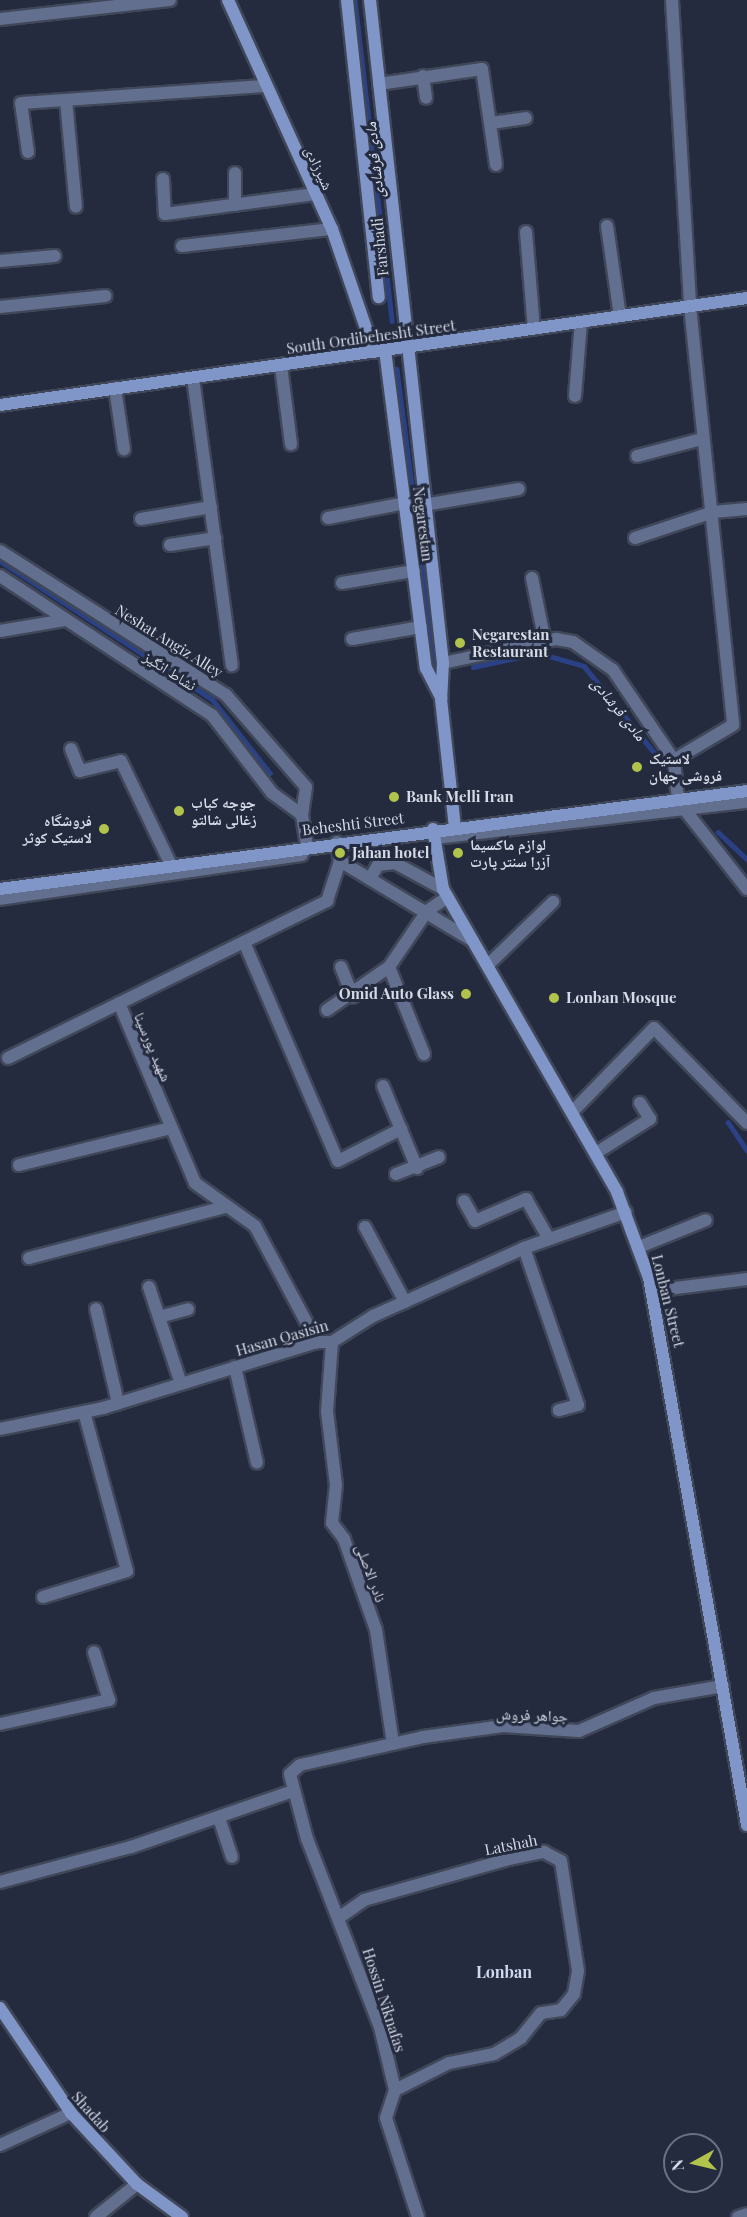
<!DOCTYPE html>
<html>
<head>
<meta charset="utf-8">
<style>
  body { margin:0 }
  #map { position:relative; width:747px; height:2217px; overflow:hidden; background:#242b3e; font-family:"Playfair Display","Noto Naskh Arabic",serif }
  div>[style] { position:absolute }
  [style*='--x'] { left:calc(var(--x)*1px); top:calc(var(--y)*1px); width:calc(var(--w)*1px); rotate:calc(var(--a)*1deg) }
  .stream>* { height:4.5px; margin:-2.25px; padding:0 2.25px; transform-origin:2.25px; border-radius:2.25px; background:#2b4185 }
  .roads { filter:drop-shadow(2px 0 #404759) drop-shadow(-2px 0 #404759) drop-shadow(0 2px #404759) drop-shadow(0 -2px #404759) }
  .street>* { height:12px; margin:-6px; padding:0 6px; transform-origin:6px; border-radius:6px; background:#626f8f }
  .secondary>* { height:12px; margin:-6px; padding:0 6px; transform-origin:6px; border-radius:6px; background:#8095c8 }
  .dots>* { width:16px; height:16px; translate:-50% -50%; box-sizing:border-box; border:3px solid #242b3e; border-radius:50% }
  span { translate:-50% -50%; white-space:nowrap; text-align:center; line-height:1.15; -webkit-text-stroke:6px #242b3e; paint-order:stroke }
  .street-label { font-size:15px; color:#d5dae6 }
  .poi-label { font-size:15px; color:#d5dae6; font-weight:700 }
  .left { translate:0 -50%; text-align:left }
  .right { translate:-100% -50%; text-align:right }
  .water-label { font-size:16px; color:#dae3f7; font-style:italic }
  .neighbourhood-label { font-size:16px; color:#cfdaf2; font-weight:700 }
  .north { position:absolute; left:663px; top:2133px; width:60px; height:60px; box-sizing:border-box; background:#242b3e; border:2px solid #6b7181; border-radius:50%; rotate:262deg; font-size:16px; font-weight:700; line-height:24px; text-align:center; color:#d5dae6 }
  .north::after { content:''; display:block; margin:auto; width:21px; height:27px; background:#b2c34c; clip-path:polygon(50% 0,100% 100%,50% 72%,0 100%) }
</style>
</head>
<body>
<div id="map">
  <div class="stream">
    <div style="--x:355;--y:0;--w:323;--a:83.4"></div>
    <div style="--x:397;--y:369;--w:308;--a:82.7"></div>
    <div style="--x:0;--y:561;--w:253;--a:33.1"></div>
    <div style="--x:212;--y:699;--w:94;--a:51.9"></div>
    <div style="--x:473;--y:667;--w:67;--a:-12"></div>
    <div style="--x:539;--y:653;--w:47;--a:16.1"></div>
    <div style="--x:584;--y:666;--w:117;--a:50.9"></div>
    <div style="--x:718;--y:832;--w:40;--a:43"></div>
    <div style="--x:728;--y:1122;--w:34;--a:56"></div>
  </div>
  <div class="roads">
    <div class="street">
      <div style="--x:672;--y:0;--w:307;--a:86.6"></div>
      <div style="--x:690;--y:306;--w:421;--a:84.1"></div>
      <div style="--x:733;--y:725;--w:69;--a:149.3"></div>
      <div style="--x:0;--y:19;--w:171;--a:-6.4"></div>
      <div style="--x:423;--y:76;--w:22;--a:82"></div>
      <div style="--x:379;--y:84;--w:104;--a:-8.3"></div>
      <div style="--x:482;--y:69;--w:97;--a:81.7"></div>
      <div style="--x:66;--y:100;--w:107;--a:84.7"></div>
      <div style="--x:491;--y:123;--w:35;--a:-8"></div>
      <div style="--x:28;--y:152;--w:49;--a:-98.1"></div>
      <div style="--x:21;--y:103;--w:244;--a:-4"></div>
      <div style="--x:235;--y:173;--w:32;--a:90"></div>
      <div style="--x:163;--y:179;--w:35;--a:87"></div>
      <div style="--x:165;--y:214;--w:151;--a:-7.6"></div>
      <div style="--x:607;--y:226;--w:91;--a:81.8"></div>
      <div style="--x:526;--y:232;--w:97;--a:85.3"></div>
      <div style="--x:182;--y:246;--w:151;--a:-6.5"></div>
      <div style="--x:0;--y:261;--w:55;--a:-5.2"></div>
      <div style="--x:0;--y:307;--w:106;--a:-6"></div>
      <div style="--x:281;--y:366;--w:79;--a:82.7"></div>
      <div style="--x:193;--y:378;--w:290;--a:82.3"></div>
      <div style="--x:115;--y:388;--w:62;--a:81.6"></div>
      <div style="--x:575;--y:396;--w:74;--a:-85.4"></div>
      <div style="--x:637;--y:456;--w:67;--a:-14.7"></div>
      <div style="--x:424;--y:505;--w:96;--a:-9.6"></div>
      <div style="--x:328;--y:518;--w:78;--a:-11"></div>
      <div style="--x:141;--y:519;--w:71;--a:-9.7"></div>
      <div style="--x:635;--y:538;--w:82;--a:-18.4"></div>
      <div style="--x:713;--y:512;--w:34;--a:-5"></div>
      <div style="--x:170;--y:545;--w:46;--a:-8.8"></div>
      <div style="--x:0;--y:551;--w:268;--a:32.5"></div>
      <div style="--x:226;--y:695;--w:122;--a:49"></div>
      <div style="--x:306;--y:787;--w:28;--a:98"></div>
      <div style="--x:302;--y:815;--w:30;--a:81"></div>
      <div style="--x:0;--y:576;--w:254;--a:33.3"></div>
      <div style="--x:212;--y:715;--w:98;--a:52.4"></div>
      <div style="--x:272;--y:793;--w:37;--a:36"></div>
      <div style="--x:532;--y:578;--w:65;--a:78.5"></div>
      <div style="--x:342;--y:583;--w:73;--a:-9.5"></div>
      <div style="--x:0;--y:631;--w:67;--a:-9.5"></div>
      <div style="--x:352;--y:639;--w:70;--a:-9.9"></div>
      <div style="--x:443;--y:663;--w:116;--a:-12"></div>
      <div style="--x:556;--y:639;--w:17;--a:10"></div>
      <div style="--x:573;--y:642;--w:49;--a:35"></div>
      <div style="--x:613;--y:670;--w:109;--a:55.9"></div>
      <div style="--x:674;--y:760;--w:41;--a:84.4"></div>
      <div style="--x:678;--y:801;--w:112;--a:51.9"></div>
      <div style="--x:71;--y:749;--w:24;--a:68"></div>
      <div style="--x:80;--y:771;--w:42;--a:-13.7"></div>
      <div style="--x:121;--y:761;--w:115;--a:64.3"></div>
      <div style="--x:435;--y:838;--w:314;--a:-6.6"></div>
      <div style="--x:340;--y:861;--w:155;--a:31"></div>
      <div style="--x:371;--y:877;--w:14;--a:-60"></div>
      <div style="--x:378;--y:865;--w:17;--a:-7"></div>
      <div style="--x:395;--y:863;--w:55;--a:28.4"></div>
      <div style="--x:0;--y:899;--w:305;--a:-8.3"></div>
      <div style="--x:244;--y:942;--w:238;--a:66.8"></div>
      <div style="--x:338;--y:1161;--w:71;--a:-26.9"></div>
      <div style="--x:490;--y:963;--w:88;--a:-44.1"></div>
      <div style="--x:341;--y:967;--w:32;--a:68"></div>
      <div style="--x:389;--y:967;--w:94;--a:68.1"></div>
      <div style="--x:119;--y:1003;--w:195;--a:67.1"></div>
      <div style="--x:195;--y:1183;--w:74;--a:35.6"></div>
      <div style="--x:255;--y:1226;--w:132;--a:61.9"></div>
      <div style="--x:327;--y:1010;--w:75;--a:-34.7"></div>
      <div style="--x:389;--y:967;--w:68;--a:-55.8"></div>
      <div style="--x:427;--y:911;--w:25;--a:-34"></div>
      <div style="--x:8;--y:1058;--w:356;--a:-26.2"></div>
      <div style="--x:327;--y:901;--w:42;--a:-72"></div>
      <div style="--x:340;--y:861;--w:19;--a:-99"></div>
      <div style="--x:383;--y:1086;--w:89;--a:67.5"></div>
      <div style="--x:573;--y:1111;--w:116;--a:-45.7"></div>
      <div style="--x:654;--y:1028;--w:133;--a:45.6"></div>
      <div style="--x:596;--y:1153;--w:64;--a:-32.2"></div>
      <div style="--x:650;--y:1119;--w:19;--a:-122"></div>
      <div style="--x:19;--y:1165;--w:156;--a:-13.7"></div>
      <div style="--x:396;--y:1174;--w:46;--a:-21.6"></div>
      <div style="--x:464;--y:1201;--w:23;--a:61"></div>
      <div style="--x:475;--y:1221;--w:56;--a:-23.3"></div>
      <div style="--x:526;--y:1199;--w:46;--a:60.1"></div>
      <div style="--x:365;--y:1227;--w:85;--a:61.9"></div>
      <div style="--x:639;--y:1247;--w:72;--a:-21.9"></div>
      <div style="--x:524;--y:1248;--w:166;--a:71"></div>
      <div style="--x:578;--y:1405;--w:20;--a:165"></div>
      <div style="--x:29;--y:1258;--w:203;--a:-14.6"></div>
      <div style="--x:149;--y:1287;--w:102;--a:71.7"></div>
      <div style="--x:652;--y:1291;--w:96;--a:-7.2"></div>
      <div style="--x:96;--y:1309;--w:97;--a:76.8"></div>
      <div style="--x:159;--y:1317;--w:30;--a:-15"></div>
      <div style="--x:332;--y:1342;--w:69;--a:94.1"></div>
      <div style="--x:327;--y:1411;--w:75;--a:83.1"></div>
      <div style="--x:336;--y:1485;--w:38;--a:96"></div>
      <div style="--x:332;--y:1523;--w:20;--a:53"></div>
      <div style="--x:344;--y:1539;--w:96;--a:70.6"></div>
      <div style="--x:376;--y:1630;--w:115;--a:81.5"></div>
      <div style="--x:235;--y:1367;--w:98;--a:77.1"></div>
      <div style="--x:0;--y:1429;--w:105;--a:-11.5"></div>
      <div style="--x:103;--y:1408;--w:224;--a:-17.1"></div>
      <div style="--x:317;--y:1342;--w:15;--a:0"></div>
      <div style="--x:332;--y:1342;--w:49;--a:-32.4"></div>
      <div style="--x:373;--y:1316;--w:166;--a:-24.2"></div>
      <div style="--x:524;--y:1248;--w:108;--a:-19.4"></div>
      <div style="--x:43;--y:1597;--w:88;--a:-17.2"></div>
      <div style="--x:127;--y:1571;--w:165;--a:-105.1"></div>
      <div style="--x:0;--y:1724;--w:112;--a:-12.4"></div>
      <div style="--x:109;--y:1700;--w:50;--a:-107.4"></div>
      <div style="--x:219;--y:1818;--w:41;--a:71.6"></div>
      <div style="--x:0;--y:1882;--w:136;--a:-15"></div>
      <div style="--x:131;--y:1847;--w:168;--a:-19.1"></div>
      <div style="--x:340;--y:1917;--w:29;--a:-35"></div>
      <div style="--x:364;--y:1900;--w:147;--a:-15.8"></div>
      <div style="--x:505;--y:1860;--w:40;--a:-12"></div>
      <div style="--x:544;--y:1852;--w:19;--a:28"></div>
      <div style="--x:561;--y:1861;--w:111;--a:81.2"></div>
      <div style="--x:578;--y:1971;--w:23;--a:100"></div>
      <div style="--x:574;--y:1994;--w:21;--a:129"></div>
      <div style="--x:561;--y:2010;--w:20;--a:171"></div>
      <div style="--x:541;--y:2013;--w:32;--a:129"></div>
      <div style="--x:521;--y:2038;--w:31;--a:149"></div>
      <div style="--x:494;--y:2054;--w:46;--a:168.7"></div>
      <div style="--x:449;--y:2063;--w:60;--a:153.4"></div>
      <div style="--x:395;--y:2090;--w:65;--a:-103.4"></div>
      <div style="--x:380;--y:2027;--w:202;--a:-111.2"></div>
      <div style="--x:307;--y:1839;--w:67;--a:-104.7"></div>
      <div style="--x:290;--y:1774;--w:13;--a:-42"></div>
      <div style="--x:300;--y:1765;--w:126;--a:-12.8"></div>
      <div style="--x:423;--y:1737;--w:81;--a:-7.8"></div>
      <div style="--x:503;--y:1726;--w:76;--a:3.8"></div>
      <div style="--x:579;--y:1731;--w:82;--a:-23.7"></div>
      <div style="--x:654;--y:1698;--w:70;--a:-9.9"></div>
      <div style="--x:395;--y:2090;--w:29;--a:108"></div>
      <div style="--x:386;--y:2118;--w:104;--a:72.1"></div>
      <div style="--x:0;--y:2145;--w:78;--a:-24.3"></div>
      <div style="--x:96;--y:2217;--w:53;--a:-38.8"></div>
      <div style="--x:738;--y:2217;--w:9;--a:-18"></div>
    </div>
    <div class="secondary">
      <div style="--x:228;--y:0;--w:252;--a:65.6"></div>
      <div style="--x:332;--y:229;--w:130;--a:71.1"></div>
      <div style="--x:347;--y:0;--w:299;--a:83.9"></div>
      <div style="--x:370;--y:0;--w:667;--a:83.72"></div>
      <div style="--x:443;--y:663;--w:36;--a:93"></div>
      <div style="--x:441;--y:699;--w:129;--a:83.8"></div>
      <div style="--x:385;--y:350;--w:321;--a:82.7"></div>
      <div style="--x:426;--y:668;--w:34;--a:63"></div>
      <div style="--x:0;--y:405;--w:755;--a:-8.15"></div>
      <div style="--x:433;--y:829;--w:61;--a:80.5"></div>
      <div style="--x:443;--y:889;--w:349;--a:60.1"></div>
      <div style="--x:617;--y:1192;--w:92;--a:69.6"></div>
      <div style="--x:649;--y:1278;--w:556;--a:79.84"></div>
      <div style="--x:0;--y:889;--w:753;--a:-7.47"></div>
      <div style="--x:0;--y:2008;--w:127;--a:55.9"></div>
      <div style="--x:71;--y:2113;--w:97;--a:47.1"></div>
      <div style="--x:137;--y:2184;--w:56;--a:36.3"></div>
    </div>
  </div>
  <div class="dots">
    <div style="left:460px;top:643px;background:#b2c34c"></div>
    <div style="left:637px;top:767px;background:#b2c34c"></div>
    <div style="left:394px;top:797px;background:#b2c34c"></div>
    <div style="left:179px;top:811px;background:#b2c34c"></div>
    <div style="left:104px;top:829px;background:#b2c34c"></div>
    <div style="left:340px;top:853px;background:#b2c34c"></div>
    <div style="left:458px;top:853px;background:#b2c34c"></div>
    <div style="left:466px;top:994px;background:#b2c34c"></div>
    <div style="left:554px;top:998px;background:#b2c34c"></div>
  </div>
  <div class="street-label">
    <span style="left:319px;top:168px;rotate:65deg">شیرزادی</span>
    <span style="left:380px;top:247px;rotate:-96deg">Farshadi</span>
    <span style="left:371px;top:337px;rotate:-8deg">South Ordibehesht Street</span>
    <span style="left:423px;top:524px;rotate:83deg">Negarestan</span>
    <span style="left:169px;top:641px;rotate:32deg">Neshat Angiz Alley</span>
    <span style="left:170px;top:671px;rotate:33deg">نشاط انگیز</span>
    <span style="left:353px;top:824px;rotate:-7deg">Beheshti Street</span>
    <span style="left:153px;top:1047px;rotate:67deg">شهید پورسینا</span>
    <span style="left:668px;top:1301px;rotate:76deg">Lonban Street</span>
    <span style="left:282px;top:1338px;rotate:-16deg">Hasan Qasisin</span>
    <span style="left:371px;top:1573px;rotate:70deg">نادر الاصلی</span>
    <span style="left:532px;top:1715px;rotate:2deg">جواهر فروش</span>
    <span style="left:511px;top:1845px;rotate:-11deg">Latshah</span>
    <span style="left:384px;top:2000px;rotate:72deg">Hossin Niknafas</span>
    <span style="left:91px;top:2112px;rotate:48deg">Shadab</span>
  </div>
  <div class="poi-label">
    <span class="left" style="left:472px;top:643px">Negarestan<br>Restaurant</span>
    <span class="left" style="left:649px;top:767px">لاستیک<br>فروشی جهان</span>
    <span class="left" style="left:406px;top:797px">Bank Melli Iran</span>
    <span class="left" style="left:191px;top:811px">جوجه کباب<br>زغالی شالتو</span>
    <span class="right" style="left:92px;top:829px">فروشگاه<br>لاستیک کوثر</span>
    <span class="left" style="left:470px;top:853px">لوازم ماکسیما<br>آزرا سنتر پارت</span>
    <span class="left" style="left:352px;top:853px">Jahan hotel</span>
    <span class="right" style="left:454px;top:994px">Omid Auto Glass</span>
    <span class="left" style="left:566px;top:998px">Lonban Mosque</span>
  </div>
  <div class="water-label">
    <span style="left:374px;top:160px;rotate:-96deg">مادی فرشادی</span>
    <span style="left:619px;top:709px;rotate:51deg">مادی فرشادی</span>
  </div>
  <div class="neighbourhood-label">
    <span style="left:504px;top:1972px">Lonban</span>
  </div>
  <div class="north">N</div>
</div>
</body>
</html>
